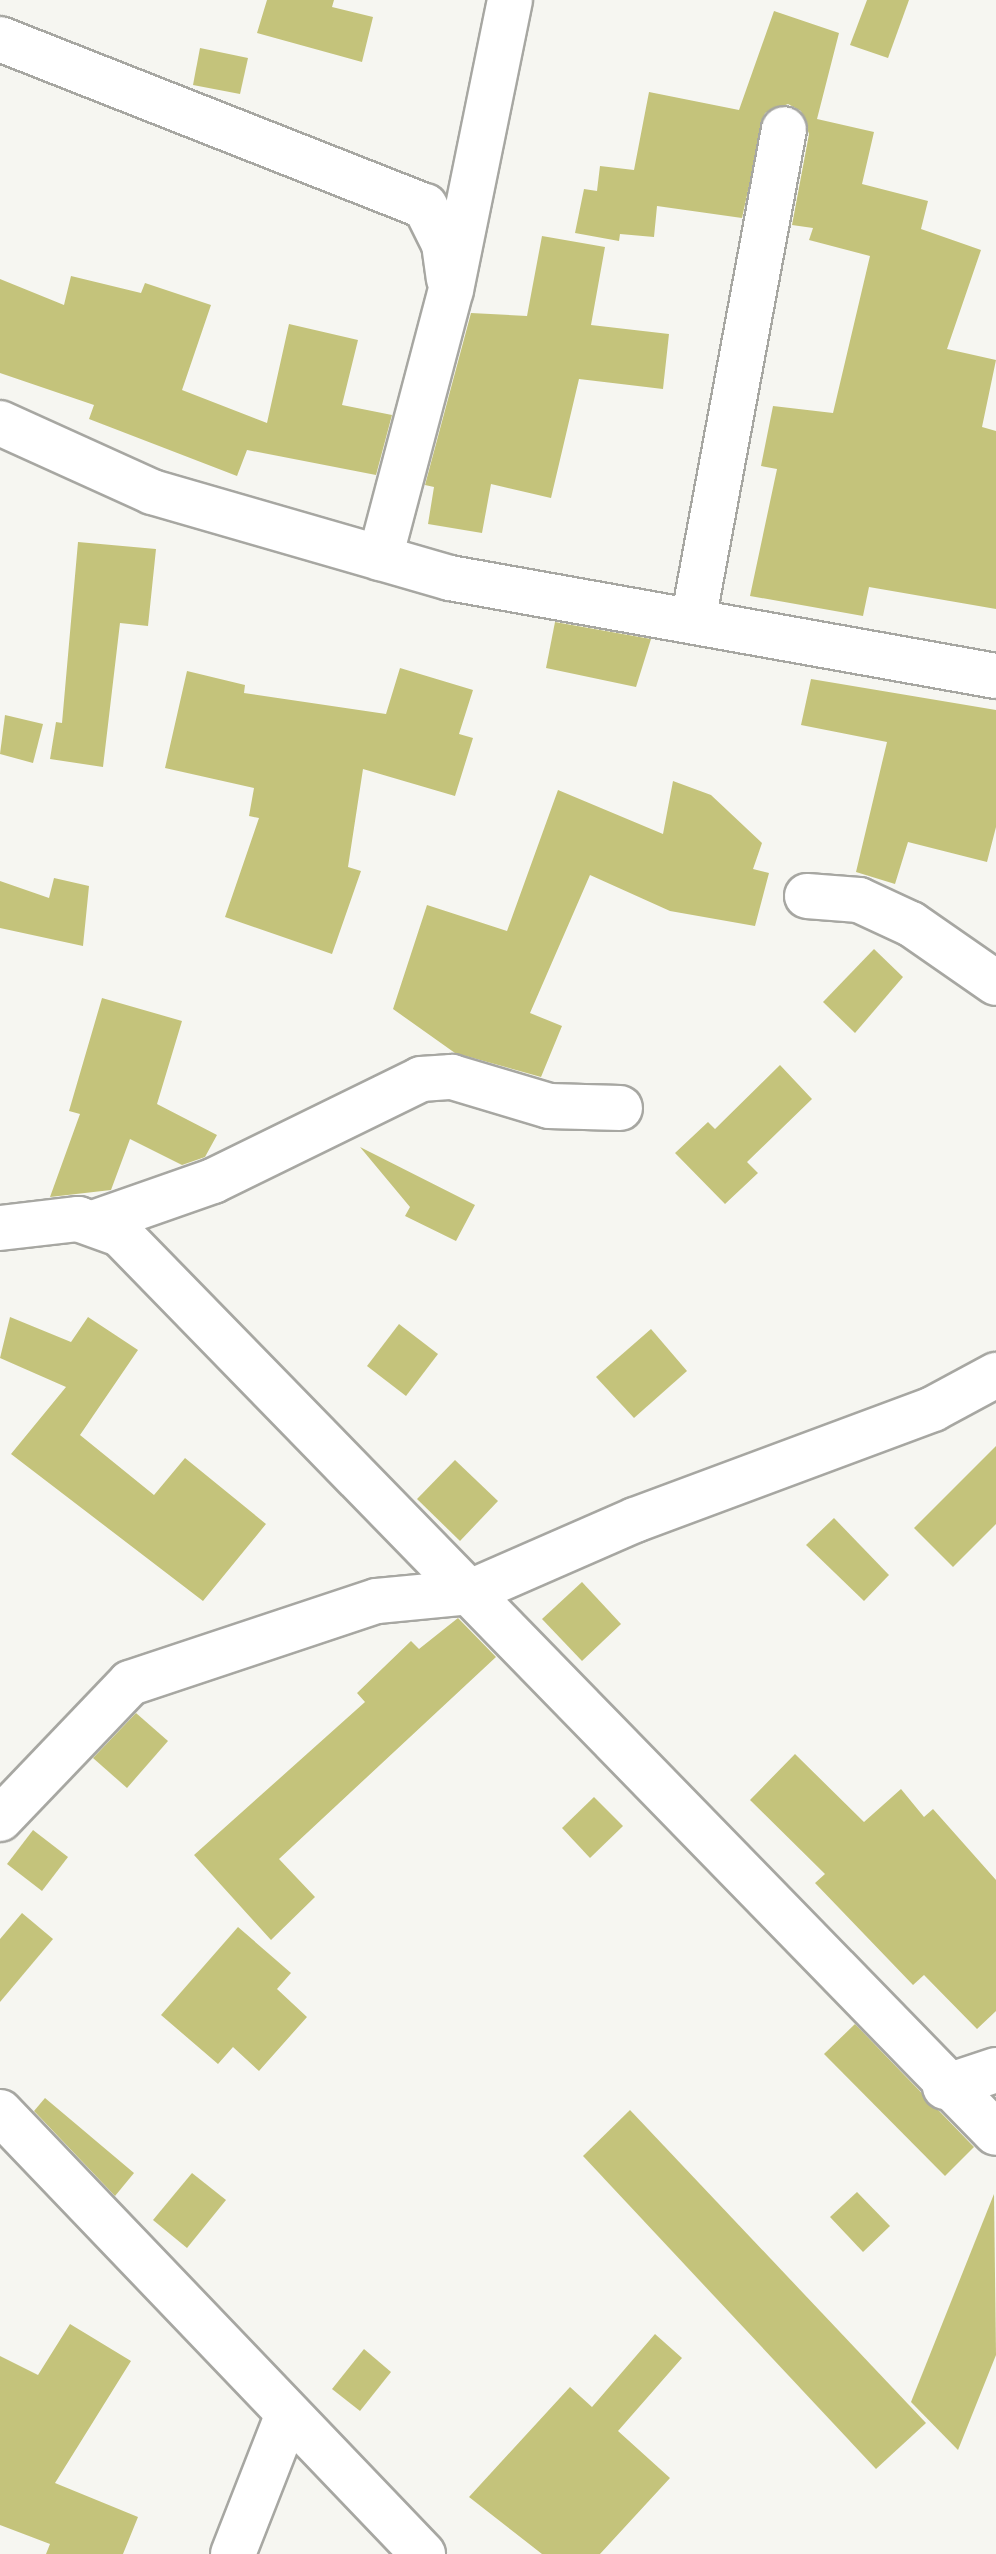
<!DOCTYPE html>
<html>
<head>
<meta charset="utf-8">
<style>
  body { margin:0 }
  #map { position:relative; width:996px; height:2554px; overflow:hidden; background:#f6f6f1; font-family:Jost,sans-serif }
  div>[style] { position:absolute }
  [style*='--x'] { left:calc(var(--x)*1px); top:calc(var(--y)*1px); width:calc(var(--w)*1px); rotate:calc(var(--a)*1deg) }
  .building>* { inset:0; background:#c4c37b }
  .roads { filter:drop-shadow(2px 0 #a7a7a2) drop-shadow(-2px 0 #a7a7a2) drop-shadow(0 2px #a7a7a2) drop-shadow(0 -2px #a7a7a2) }
  .minor>* { height:44px; margin:-22px; padding:0 22px; transform-origin:22px; border-radius:22px; background:#fff }
  span { translate:-50% -50%; white-space:nowrap; text-align:center; line-height:1.15; -webkit-text-stroke:8px #fff; paint-order:stroke }
</style>
</head>
<body>
<div id="map">
  <div class="building">
    <div style="clip-path:polygon(267px 0,334px 0,332px 7px,373px 17px,362px 62px,257px 33px)"></div>
    <div style="clip-path:polygon(867px 0,909px 0,888px 58px,850px 45px)"></div>
    <div style="clip-path:polygon(774px 11px,839px 33px,817px 119px,874px 132px,862px 184px,928px 201px,921px 229px,981px 250px,947px 349px,996px 360px,982px 427px,996px 431px,996px 609px,869px 587px,863px 616px,750px 596px,777px 469px,761px 466px,773px 406px,833px 413px,870px 256px,809px 240px,813px 228px,792px 225px,809px 134px,801px 111px,788px 104px,765px 113px,742px 218px,657px 206px,654px 237px,620px 234px,619px 241px,575px 233px,584px 189px,597px 191px,600px 166px,634px 170px,649px 92px,739px 110px)"></div>
    <div style="clip-path:polygon(200px 48px,248px 58px,240px 94px,193px 85px)"></div>
    <div style="clip-path:polygon(542px 236px,605px 247px,591px 325px,669px 334px,663px 389px,579px 379px,551px 498px,491px 484px,482px 533px,428px 524px,434px 487px,425px 485px,471px 313px,527px 316px)"></div>
    <div style="clip-path:polygon(71px 276px,141px 293px,145px 283px,211px 305px,182px 390px,267px 423px,289px 324px,358px 340px,342px 405px,392px 415px,376px 475px,247px 450px,237px 476px,89px 419px,94px 405px,0 373px,0 279px,64px 305px)"></div>
    <div style="clip-path:polygon(78px 542px,156px 549px,148px 626px,120px 623px,103px 767px,50px 759px,56px 722px,62px 723px)"></div>
    <div style="clip-path:polygon(555px 622px,651px 639px,636px 687px,546px 668px)"></div>
    <div style="clip-path:polygon(400px 668px,473px 690px,459px 734px,473px 738px,455px 796px,363px 769px,348px 867px,361px 871px,332px 954px,225px 917px,259px 818px,249px 816px,254px 788px,165px 768px,187px 671px,245px 685px,244px 693px,386px 714px)"></div>
    <div style="clip-path:polygon(811px 679px,996px 710px,996px 827px,987px 862px,908px 842px,895px 884px,856px 872px,887px 742px,801px 725px)"></div>
    <div style="clip-path:polygon(5px 715px,43px 724px,33px 763px,0 754px)"></div>
    <div style="clip-path:polygon(673px 781px,711px 795px,762px 843px,753px 869px,769px 873px,755px 926px,670px 911px,590px 875px,530px 1013px,562px 1026px,541px 1077px,455px 1053px,393px 1009px,427px 905px,507px 931px,558px 790px,663px 834px)"></div>
    <div style="clip-path:polygon(54px 878px,89px 886px,83px 946px,0 928px,0 881px,49px 898px)"></div>
    <div style="clip-path:polygon(874px 949px,903px 977px,855px 1033px,823px 1002px)"></div>
    <div style="clip-path:polygon(102px 998px,182px 1021px,157px 1104px,217px 1135px,205px 1157px,182px 1165px,130px 1139px,111px 1190px,50px 1197px,80px 1114px,69px 1111px)"></div>
    <div style="clip-path:polygon(780px 1065px,812px 1099px,747px 1162px,758px 1173px,725px 1204px,675px 1153px,708px 1122px,715px 1129px)"></div>
    <div style="clip-path:polygon(360px 1147px,475px 1205px,456px 1241px,405px 1216px,410px 1207px)"></div>
    <div style="clip-path:polygon(10px 1317px,71px 1342px,88px 1317px,138px 1350px,80px 1435px,154px 1495px,185px 1458px,266px 1524px,203px 1601px,11px 1454px,66px 1387px,0 1358px)"></div>
    <div style="clip-path:polygon(399px 1324px,438px 1354px,406px 1396px,367px 1366px)"></div>
    <div style="clip-path:polygon(651px 1329px,687px 1371px,634px 1418px,596px 1377px)"></div>
    <div style="clip-path:polygon(996px 1446px,996px 1524px,953px 1567px,914px 1528px)"></div>
    <div style="clip-path:polygon(455px 1460px,498px 1501px,460px 1541px,417px 1499px)"></div>
    <div style="clip-path:polygon(834px 1518px,889px 1575px,864px 1601px,806px 1545px)"></div>
    <div style="clip-path:polygon(582px 1582px,621px 1624px,582px 1661px,542px 1619px)"></div>
    <div style="clip-path:polygon(458px 1618px,496px 1657px,279px 1859px,315px 1897px,271px 1940px,194px 1855px,365px 1702px,357px 1693px,411px 1641px,419px 1649px)"></div>
    <div style="clip-path:polygon(136px 1713px,168px 1741px,127px 1788px,93px 1758px)"></div>
    <div style="clip-path:polygon(795px 1754px,864px 1822px,901px 1789px,924px 1817px,933px 1809px,996px 1880px,996px 2011px,977px 2029px,924px 1975px,913px 1985px,815px 1883px,825px 1874px,750px 1800px)"></div>
    <div style="clip-path:polygon(594px 1797px,623px 1826px,590px 1858px,562px 1828px)"></div>
    <div style="clip-path:polygon(33px 1830px,68px 1857px,42px 1891px,7px 1864px)"></div>
    <div style="clip-path:polygon(22px 1913px,53px 1939px,0 2002px,0 1939px)"></div>
    <div style="clip-path:polygon(238px 1927px,291px 1973px,277px 1989px,307px 2017px,259px 2071px,233px 2047px,218px 2064px,161px 2015px)"></div>
    <div style="clip-path:polygon(855px 2024px,974px 2147px,945px 2176px,824px 2054px)"></div>
    <div style="clip-path:polygon(45px 2098px,134px 2173px,115px 2196px,34px 2111px)"></div>
    <div style="clip-path:polygon(630px 2110px,926px 2423px,876px 2469px,583px 2156px)"></div>
    <div style="clip-path:polygon(192px 2173px,226px 2200px,187px 2248px,153px 2220px)"></div>
    <div style="clip-path:polygon(857px 2192px,890px 2226px,863px 2252px,830px 2217px)"></div>
    <div style="clip-path:polygon(994px 2194px,996px 2355px,958px 2450px,911px 2402px)"></div>
    <div style="clip-path:polygon(70px 2324px,131px 2361px,55px 2483px,138px 2517px,123px 2554px,46px 2554px,50px 2544px,0 2525px,0 2356px,38px 2375px)"></div>
    <div style="clip-path:polygon(655px 2334px,682px 2358px,618px 2431px,670px 2478px,600px 2554px,542px 2554px,469px 2497px,570px 2387px,592px 2407px)"></div>
    <div style="clip-path:polygon(364px 2349px,391px 2372px,360px 2411px,332px 2389px)"></div>
  </div>
  <div class="roads">
    <div class="minor">
      <div style="--x:0;--y:39;--w:457;--a:21.5"></div>
      <div style="--x:425;--y:206;--w:42;--a:63.4"></div>
      <div style="--x:444;--y:244;--w:35;--a:82"></div>
      <div style="--x:0;--y:423;--w:167;--a:24.4"></div>
      <div style="--x:152;--y:492;--w:310;--a:16.1"></div>
      <div style="--x:450;--y:578;--w:555;--a:10.18"></div>
      <div style="--x:380;--y:558;--w:277;--a:-75.2"></div>
      <div style="--x:451;--y:290;--w:296;--a:-78.5"></div>
      <div style="--x:693;--y:621;--w:500;--a:-79.52"></div>
      <div style="--x:807;--y:896;--w:52;--a:4.4"></div>
      <div style="--x:859;--y:900;--w:57;--a:24.8"></div>
      <div style="--x:911;--y:924;--w:103;--a:34.8"></div>
      <div style="--x:96;--y:1222;--w:124;--a:-19.3"></div>
      <div style="--x:213;--y:1181;--w:232;--a:-26.1"></div>
      <div style="--x:421;--y:1079;--w:31;--a:-4"></div>
      <div style="--x:452;--y:1077;--w:101;--a:16.6"></div>
      <div style="--x:549;--y:1106;--w:71;--a:1.6"></div>
      <div style="--x:0;--y:1228;--w:79;--a:-6.6"></div>
      <div style="--x:78;--y:1219;--w:45;--a:19.7"></div>
      <div style="--x:120;--y:1234;--w:1255;--a:45.74"></div>
      <div style="--x:0;--y:1819;--w:188;--a:-46.3"></div>
      <div style="--x:130;--y:1683;--w:260;--a:-18.4"></div>
      <div style="--x:377;--y:1601;--w:93;--a:-5.5"></div>
      <div style="--x:470;--y:1592;--w:180;--a:-23.6"></div>
      <div style="--x:635;--y:1520;--w:318;--a:-20.4"></div>
      <div style="--x:933;--y:1409;--w:72;--a:-28.4"></div>
      <div style="--x:945;--y:2087;--w:54;--a:-18.4"></div>
      <div style="--x:0;--y:2112;--w:612;--a:46.26"></div>
      <div style="--x:233;--y:2554;--w:148;--a:-68.6"></div>
    </div>
  </div>
</div>
</body>
</html>
